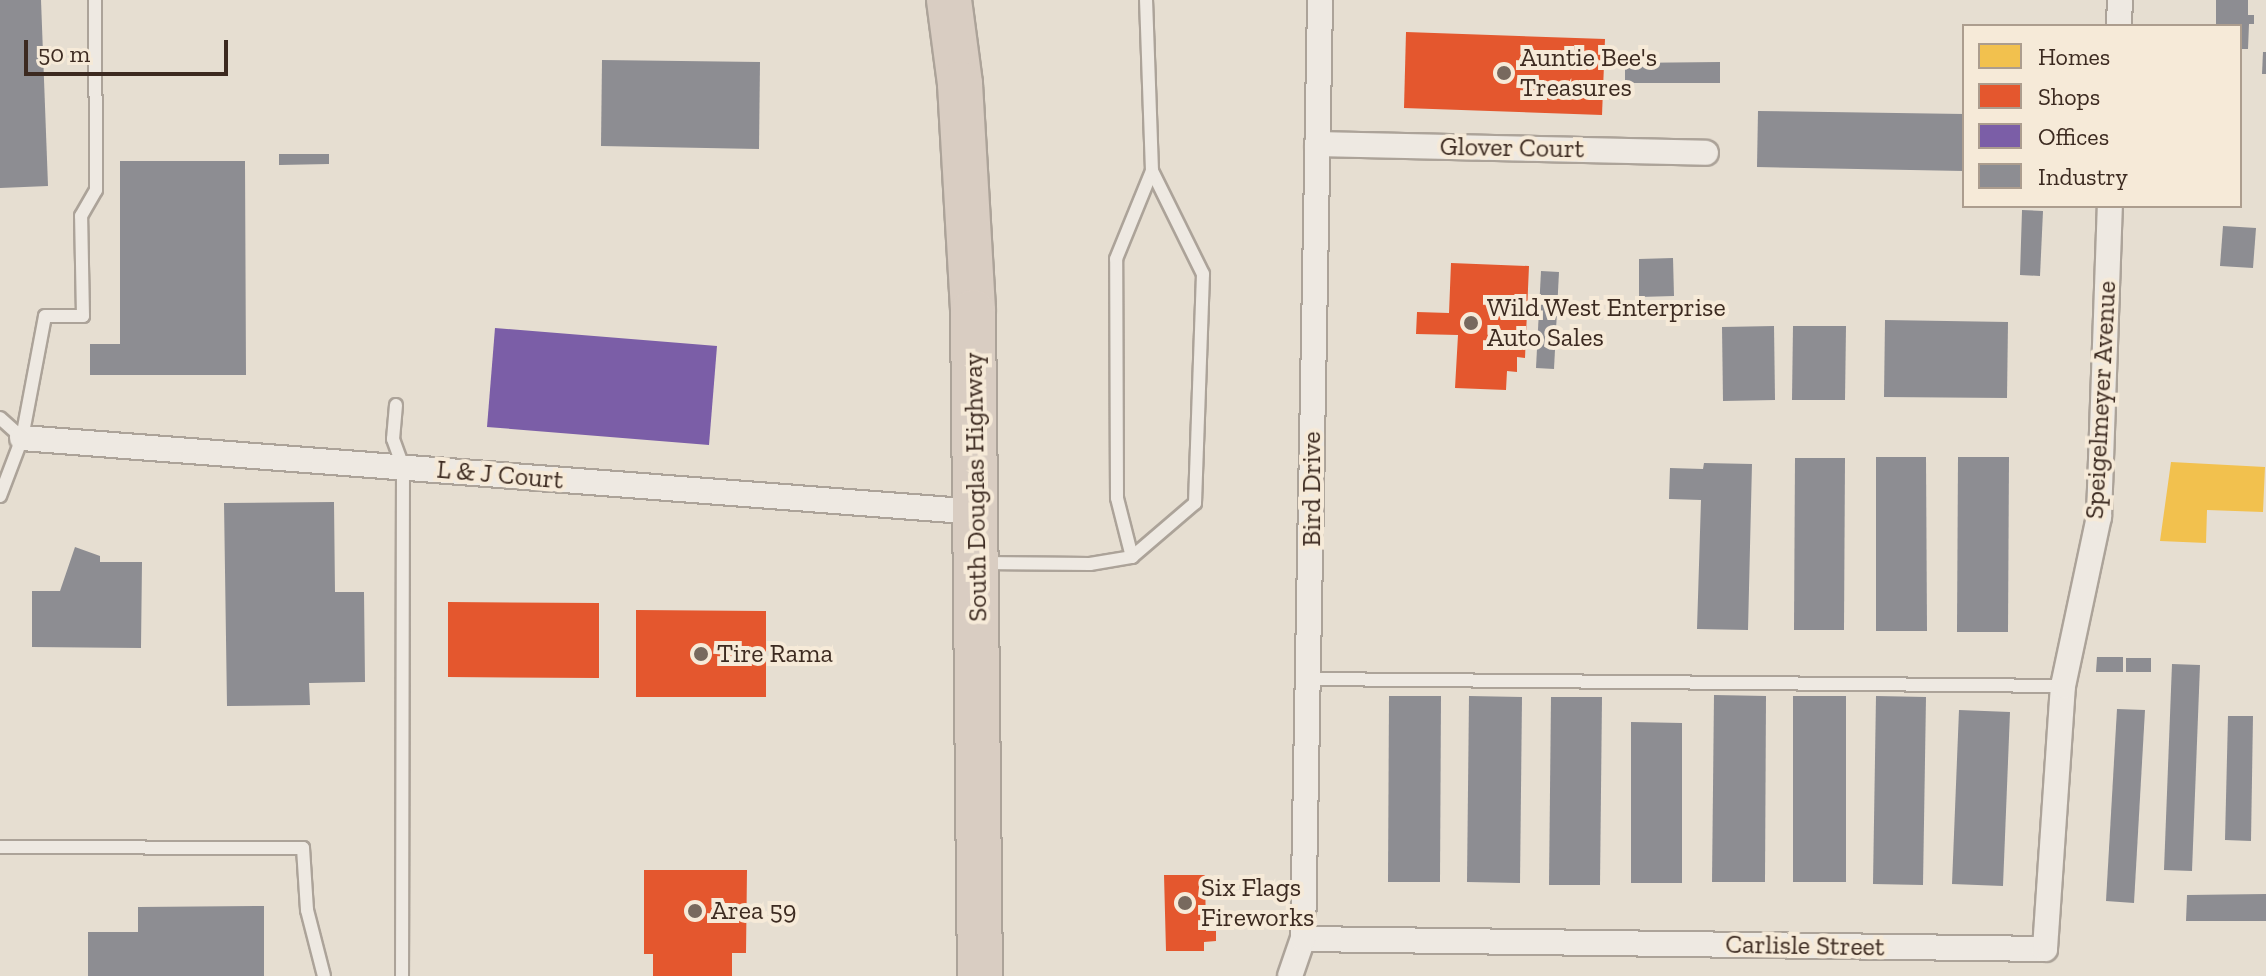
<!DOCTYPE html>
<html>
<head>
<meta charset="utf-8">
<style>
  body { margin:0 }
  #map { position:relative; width:2266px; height:976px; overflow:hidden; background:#e6ded1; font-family:"Zilla Slab",serif }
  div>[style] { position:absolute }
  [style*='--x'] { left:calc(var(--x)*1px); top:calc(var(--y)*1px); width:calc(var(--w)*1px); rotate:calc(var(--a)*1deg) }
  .homes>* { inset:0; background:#f2c14e }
  .shops>* { inset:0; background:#e4572e }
  .offices>* { inset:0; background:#7b5ea7 }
  .industry>* { inset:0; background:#8d8d92 }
  .roads { filter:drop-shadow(2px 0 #aca399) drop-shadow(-2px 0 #aca399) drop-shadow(0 2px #aca399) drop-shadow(0 -2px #aca399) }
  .lane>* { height:12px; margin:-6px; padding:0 6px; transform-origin:6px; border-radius:6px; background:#eee9e2 }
  .street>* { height:24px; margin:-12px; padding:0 12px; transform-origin:12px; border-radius:12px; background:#eee9e2 }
  .highway>* { height:44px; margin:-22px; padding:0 22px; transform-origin:22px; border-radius:22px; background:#d9cdc2 }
  .dots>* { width:22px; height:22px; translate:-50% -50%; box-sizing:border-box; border:4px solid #f6ead8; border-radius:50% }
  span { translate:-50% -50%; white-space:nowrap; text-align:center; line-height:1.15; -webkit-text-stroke:8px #f6ead8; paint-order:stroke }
  .poi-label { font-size:26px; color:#3c2a20 }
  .left { translate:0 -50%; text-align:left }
  .street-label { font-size:26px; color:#3c2a20 }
  .legend { position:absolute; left:1962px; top:24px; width:280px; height:184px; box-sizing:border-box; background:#f6ead8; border:2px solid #ac9d8e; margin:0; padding:10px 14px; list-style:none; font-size:24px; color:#3c2a20 }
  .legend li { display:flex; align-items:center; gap:16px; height:40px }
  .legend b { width:40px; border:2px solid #ac9d8e }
  .scale { position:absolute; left:24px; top:40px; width:204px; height:36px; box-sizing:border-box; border:4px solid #3c2a20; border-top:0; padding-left:10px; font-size:24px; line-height:28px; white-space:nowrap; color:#3c2a20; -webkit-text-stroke:6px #f6ead8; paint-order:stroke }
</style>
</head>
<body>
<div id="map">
  <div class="homes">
    <div style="clip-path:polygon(2171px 462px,2265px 467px,2263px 512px,2207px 510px,2206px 543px,2160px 541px)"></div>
  </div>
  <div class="shops">
    <div style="clip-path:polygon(1406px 32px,1605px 39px,1602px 115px,1404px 108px)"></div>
    <div style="clip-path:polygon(1451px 263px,1529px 266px,1525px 358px,1517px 357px,1517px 372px,1507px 371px,1506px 390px,1455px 388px,1458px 335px,1416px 334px,1417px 312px,1449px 313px)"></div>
    <div style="clip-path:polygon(448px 602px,599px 603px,599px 678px,448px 677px)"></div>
    <div style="clip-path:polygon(636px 610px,766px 611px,766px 697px,636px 697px)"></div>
    <div style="clip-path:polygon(644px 870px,747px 870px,746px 953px,732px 953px,732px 976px,653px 976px,653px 954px,644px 954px)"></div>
    <div style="clip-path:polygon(1164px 875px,1205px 875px,1206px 931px,1216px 931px,1216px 941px,1204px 942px,1204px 951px,1166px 951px)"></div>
  </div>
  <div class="offices">
    <div style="clip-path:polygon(495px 328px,717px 346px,709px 445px,487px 427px)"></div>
  </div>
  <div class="industry">
    <div style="clip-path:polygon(0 0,41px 0,48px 186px,0 188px)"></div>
    <div style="clip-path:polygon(2216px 0,2248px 0,2248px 15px,2254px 15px,2254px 24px,2249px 24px,2248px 49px,2240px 49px,2240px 26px,2216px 26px)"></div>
    <div style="clip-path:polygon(2263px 52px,2266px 52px,2266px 74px,2262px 74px)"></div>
    <div style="clip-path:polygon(602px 60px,760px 62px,759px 149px,601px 146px)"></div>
    <div style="clip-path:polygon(1720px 62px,1720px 83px,1625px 83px,1625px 63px)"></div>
    <div style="clip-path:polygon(1758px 111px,1964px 114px,1964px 171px,1757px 167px)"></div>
    <div style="clip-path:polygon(279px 154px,329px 154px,329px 164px,279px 165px)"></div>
    <div style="clip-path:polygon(120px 161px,245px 161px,246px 375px,90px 375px,90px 344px,120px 344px)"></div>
    <div style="clip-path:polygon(2022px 210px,2043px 211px,2040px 276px,2020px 275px)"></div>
    <div style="clip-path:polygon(2223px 226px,2256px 228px,2253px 268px,2220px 266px)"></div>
    <div style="clip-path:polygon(1673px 258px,1674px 296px,1639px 297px,1639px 259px)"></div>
    <div style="clip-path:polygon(1541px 271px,1559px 272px,1554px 369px,1536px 368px)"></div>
    <div style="clip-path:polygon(1885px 320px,2008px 322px,2007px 398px,1884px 397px)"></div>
    <div style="clip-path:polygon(1774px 326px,1775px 400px,1723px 401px,1722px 327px)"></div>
    <div style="clip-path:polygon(1793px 326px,1846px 326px,1845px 400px,1792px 400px)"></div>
    <div style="clip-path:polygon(1876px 457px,1926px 457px,1927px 631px,1876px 631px)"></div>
    <div style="clip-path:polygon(1958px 457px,2009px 457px,2008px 632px,1957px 632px)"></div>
    <div style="clip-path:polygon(1795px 458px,1845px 458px,1844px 630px,1794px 630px)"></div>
    <div style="clip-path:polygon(1704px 463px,1752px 464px,1748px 630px,1697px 629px,1701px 500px,1669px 499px,1670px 468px,1703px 469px)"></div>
    <div style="clip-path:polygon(334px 502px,335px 592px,364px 592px,365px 682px,309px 683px,310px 705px,227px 706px,224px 503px)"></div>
    <div style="clip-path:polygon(75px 547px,100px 556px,100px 562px,142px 562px,141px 648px,32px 647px,32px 591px,60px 591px)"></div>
    <div style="clip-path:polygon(2097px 657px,2123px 657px,2123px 672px,2096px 672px)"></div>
    <div style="clip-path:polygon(2126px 658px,2151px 658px,2151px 672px,2126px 672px)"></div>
    <div style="clip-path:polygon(2172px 664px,2200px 665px,2192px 871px,2164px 870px)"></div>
    <div style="clip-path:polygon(1714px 695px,1766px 696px,1765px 882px,1712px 882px)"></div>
    <div style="clip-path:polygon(1389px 696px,1441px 696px,1440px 882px,1388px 882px)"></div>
    <div style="clip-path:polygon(1469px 696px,1522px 697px,1520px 883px,1467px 882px)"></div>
    <div style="clip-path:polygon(1793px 696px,1846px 696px,1846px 882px,1793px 882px)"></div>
    <div style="clip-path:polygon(1876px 696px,1926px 697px,1923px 885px,1873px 884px)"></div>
    <div style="clip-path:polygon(1551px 697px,1602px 697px,1600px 885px,1549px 885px)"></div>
    <div style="clip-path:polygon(2117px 709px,2145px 710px,2134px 903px,2106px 901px)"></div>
    <div style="clip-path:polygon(1959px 710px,2010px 712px,2003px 886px,1952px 884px)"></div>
    <div style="clip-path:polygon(2228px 716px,2253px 716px,2251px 841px,2225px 840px)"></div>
    <div style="clip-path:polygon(1631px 722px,1682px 723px,1682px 883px,1631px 883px)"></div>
    <div style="clip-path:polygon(2266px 894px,2266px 921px,2186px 921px,2187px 895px)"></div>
    <div style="clip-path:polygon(264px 906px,264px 976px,88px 976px,88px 932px,138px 932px,138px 907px)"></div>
  </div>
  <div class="roads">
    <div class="lane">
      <div style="--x:396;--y:405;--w:34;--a:95"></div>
      <div style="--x:393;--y:439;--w:30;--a:70"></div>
      <div style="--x:403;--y:467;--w:509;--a:90.11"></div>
      <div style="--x:0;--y:418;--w:30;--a:42"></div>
      <div style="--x:0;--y:496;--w:62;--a:-69.2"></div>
      <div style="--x:22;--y:438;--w:124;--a:-79.3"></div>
      <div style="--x:45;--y:316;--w:38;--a:0"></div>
      <div style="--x:83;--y:316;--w:100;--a:-91.1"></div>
      <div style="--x:81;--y:216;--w:30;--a:-60"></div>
      <div style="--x:96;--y:190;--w:190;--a:-90.3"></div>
      <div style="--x:1132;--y:557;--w:61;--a:-104.3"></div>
      <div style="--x:1117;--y:498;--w:239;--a:-90.2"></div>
      <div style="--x:1116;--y:259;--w:95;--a:-67.8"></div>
      <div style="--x:981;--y:563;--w:109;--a:0.5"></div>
      <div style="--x:1090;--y:564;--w:43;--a:-9.5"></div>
      <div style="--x:1132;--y:557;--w:83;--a:-40.6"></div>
      <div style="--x:1195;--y:503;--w:229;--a:-88"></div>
      <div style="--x:1203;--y:274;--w:115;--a:-116.3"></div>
      <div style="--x:1152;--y:171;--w:171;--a:-92"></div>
      <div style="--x:1310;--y:679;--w:753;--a:0.53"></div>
      <div style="--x:0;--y:847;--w:303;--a:0.2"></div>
      <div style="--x:303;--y:848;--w:62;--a:86.3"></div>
      <div style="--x:307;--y:910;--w:68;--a:75.6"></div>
    </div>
    <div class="street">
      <div style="--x:2119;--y:26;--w:26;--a:-88"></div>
      <div style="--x:1317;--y:144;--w:389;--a:1.3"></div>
      <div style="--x:22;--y:438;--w:958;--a:4.43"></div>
      <div style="--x:1303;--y:939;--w:742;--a:0.77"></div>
      <div style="--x:2045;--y:949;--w:264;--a:-86.1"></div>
      <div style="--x:2063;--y:686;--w:173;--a:-78"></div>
      <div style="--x:2099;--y:517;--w:311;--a:-88"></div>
      <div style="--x:1290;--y:976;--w:39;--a:-71"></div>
      <div style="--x:1303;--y:939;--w:939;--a:-88.96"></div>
    </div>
    <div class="highway">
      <div style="--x:949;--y:0;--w:85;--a:82.5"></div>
      <div style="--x:960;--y:84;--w:228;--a:86.7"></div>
      <div style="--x:973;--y:312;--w:664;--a:89.4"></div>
    </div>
  </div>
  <div class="dots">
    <div style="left:1504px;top:73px;background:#78695e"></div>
    <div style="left:1471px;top:323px;background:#78695e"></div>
    <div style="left:701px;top:654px;background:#78695e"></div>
    <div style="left:1185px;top:903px;background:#78695e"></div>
    <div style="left:695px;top:911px;background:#78695e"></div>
  </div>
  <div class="poi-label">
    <span class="left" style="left:1520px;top:73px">Auntie Bee's<br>Treasures</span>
    <span class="left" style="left:1487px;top:323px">Wild West Enterprise<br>Auto Sales</span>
    <span class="left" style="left:717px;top:654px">Tire Rama</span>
    <span class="left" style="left:1201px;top:903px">Six Flags<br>Fireworks</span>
    <span class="left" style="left:711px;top:911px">Area 59</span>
  </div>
  <div class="street-label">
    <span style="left:1512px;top:148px;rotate:1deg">Glover Court</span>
    <span style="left:2101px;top:400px;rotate:-87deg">Speigelmeyer Avenue</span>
    <span style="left:500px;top:475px;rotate:5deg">L &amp; J Court</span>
    <span style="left:976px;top:487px;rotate:-91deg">South Douglas Highway</span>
    <span style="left:1312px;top:489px;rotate:-90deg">Bird Drive</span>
    <span style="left:1805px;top:946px;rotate:1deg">Carlisle Street</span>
  </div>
  <ul class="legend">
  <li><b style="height:22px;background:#f2c14e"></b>Homes</li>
  <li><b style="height:22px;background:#e4572e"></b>Shops</li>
  <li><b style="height:22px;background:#7b5ea7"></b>Offices</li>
  <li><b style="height:22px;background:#8d8d92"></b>Industry</li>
  </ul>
  <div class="scale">50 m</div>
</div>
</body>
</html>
